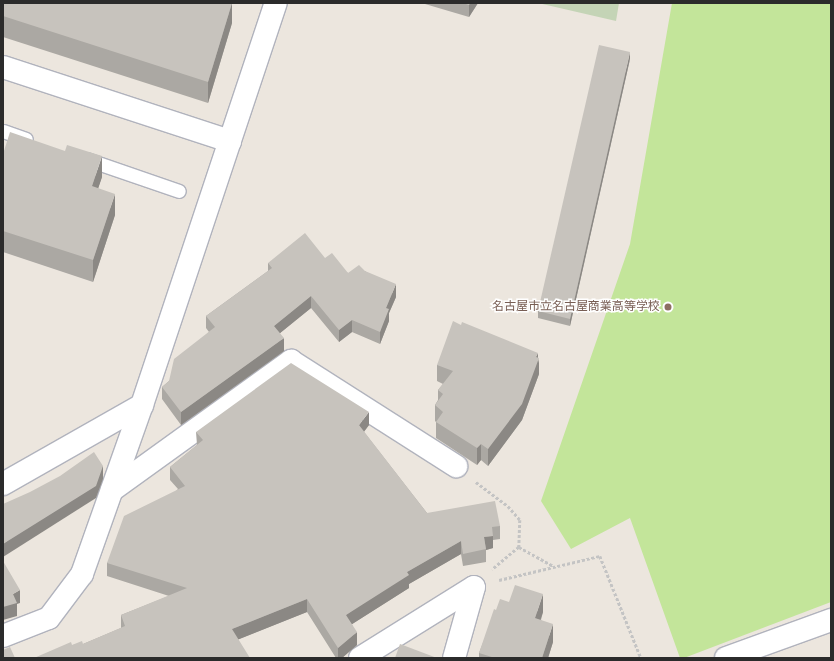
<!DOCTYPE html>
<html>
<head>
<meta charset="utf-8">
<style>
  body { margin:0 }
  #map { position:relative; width:834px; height:661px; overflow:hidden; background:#ece6de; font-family:"Asap Condensed","Noto Sans JP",sans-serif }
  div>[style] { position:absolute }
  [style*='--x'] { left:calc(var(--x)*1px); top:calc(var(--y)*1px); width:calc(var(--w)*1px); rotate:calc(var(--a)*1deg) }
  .cemetery>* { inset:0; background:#c4d4b6 }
  .pitch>* { inset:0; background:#c3e59a }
  .path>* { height:2.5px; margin-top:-1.25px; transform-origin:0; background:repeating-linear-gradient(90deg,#c4c4c4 0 3px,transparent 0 5px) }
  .roads { filter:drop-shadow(1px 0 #b1b3bd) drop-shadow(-1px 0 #b1b3bd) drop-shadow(0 1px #b1b3bd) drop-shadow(0 -1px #b1b3bd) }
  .service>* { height:13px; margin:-6.5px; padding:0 6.5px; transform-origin:6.5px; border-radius:6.5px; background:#fff }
  .minor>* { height:22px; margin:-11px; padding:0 11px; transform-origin:11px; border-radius:11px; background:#fff }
  .wall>* { inset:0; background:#aba8a3 }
  .shaded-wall>* { inset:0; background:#8b8884 }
  .building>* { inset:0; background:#c7c3bd }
  .dots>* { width:11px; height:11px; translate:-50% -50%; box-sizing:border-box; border:2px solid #fff; border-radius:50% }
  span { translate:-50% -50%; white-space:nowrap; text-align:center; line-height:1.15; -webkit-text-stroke:3px #fff; paint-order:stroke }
  .education-label { font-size:12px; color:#785e54 }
  .right { translate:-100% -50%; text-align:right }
  .frame { position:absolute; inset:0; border:4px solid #2b2b2b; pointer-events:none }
</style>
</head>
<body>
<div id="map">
  <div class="cemetery">
    <div style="clip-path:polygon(538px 3px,619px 3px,616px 21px)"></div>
  </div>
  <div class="pitch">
    <div style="clip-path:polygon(672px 3px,831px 3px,831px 602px,684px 658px,680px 658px,630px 518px,571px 549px,541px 501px,630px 244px)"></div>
  </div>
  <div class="path">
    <div style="--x:476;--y:482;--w:40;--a:37"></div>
    <div style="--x:508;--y:506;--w:18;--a:49"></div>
    <div style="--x:520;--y:520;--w:27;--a:92"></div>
    <div style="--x:519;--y:547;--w:35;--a:140"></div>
    <div style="--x:519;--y:547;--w:39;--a:29"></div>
    <div style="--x:499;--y:580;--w:104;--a:-13.4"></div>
    <div style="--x:600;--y:556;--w:110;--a:68.1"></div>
  </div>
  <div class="roads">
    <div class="service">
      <div style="--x:3;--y:131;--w:24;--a:19"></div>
      <div style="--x:86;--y:159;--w:98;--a:19"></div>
    </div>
    <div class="minor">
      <div style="--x:3;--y:67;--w:239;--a:18.1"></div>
      <div style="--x:3;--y:484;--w:160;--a:-29.6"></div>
      <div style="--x:142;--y:405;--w:424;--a:-71.6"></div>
      <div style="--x:112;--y:490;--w:221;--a:-35.8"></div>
      <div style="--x:291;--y:361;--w:196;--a:32.5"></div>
      <div style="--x:3;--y:636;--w:49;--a:-21.4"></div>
      <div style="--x:49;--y:618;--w:55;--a:-53.1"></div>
      <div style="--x:82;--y:574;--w:179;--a:-70.5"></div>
      <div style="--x:360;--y:658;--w:134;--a:-31.9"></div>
      <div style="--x:474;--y:587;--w:74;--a:105.7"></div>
      <div style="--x:726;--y:658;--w:112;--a:-19.9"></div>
    </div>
  </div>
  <div class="wall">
    <div style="clip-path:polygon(3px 3px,232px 3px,232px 23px,208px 103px,3px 37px)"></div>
    <div style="clip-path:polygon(425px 3px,478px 3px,469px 17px,425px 4px)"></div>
    <div style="clip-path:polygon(630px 59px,570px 326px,538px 318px,538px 311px)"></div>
    <div style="clip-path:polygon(3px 154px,102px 177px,98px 188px,115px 215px,93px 282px,3px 252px)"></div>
    <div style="clip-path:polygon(325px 258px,348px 273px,365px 271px,396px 297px,389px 313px,389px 321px,380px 344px,352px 332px,339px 342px,311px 308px,280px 333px,284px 351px,181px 425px,162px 399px,162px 387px,169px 381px,209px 332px,206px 328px,206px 316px,268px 271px,268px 263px)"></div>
    <div style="clip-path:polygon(538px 357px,539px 374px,522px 420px,488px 466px,481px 460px,477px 465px,436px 438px,436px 422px,435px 421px,435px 405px,438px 400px,438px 390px,443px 384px,437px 381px,437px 365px)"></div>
    <div style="clip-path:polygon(369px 425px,364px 432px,427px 513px,500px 526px,500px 539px,493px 540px,493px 548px,486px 550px,486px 562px,463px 566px,461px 554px,409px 584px,409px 588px,352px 624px,357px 645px,342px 658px,336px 658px,307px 612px,239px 639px,72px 645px,83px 644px,121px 628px,121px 615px,169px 596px,107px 576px,107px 563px,178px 489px,170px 480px,170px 467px,197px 445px,196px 432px)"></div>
    <div style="clip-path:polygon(496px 610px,543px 612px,541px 620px,553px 642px,548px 658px,479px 658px,479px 653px)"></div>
  </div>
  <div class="shaded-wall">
    <div style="clip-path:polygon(232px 3px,232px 23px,208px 103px,208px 82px)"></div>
    <div style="clip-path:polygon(470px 3px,478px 3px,469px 17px,469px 5px)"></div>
    <div style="clip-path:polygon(630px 52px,630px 59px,570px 326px,570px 319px)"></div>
    <div style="clip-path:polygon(102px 156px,102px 177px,92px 207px,92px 186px)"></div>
    <div style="clip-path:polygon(115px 194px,115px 215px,93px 282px,93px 260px)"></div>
    <div style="clip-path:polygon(396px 284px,396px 297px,389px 313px,389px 321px,380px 344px,380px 332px,386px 308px)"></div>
    <div style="clip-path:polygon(311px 296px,311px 308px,274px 338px,274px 326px)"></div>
    <div style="clip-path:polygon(352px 320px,352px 332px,339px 342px,339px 330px)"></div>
    <div style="clip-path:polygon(284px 338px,284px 351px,181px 425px,181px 412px)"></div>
    <div style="clip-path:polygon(538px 353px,538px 363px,539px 358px,539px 374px,522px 420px,488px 466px,488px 449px)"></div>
    <div style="clip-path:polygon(369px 412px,369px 425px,359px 438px,359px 425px)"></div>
    <div style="clip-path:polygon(481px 444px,481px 460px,477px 465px,477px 448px)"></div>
    <div style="clip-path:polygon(103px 466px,103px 479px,96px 498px,3px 557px,3px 544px)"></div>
    <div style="clip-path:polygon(493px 536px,493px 548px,486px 550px,484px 537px)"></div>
    <div style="clip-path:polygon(461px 541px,461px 554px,409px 584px,409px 588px,346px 628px,346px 615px,407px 572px)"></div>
    <div style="clip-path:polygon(20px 590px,20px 603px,17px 604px,17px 616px,3px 620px,3px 607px,13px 594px)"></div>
    <div style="clip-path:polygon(543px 594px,543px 612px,535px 636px,535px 618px)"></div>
    <div style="clip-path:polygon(307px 599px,307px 612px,232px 642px,232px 629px)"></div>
    <div style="clip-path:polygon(553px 624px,553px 642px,548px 658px,542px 658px)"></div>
    <div style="clip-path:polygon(357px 632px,357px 645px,342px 658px,338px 658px,338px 648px)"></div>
  </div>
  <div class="building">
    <div style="clip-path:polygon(3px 3px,232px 3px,208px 82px,3px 16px)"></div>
    <div style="clip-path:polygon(463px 3px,470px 3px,469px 5px)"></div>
    <div style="clip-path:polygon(599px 45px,630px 52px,570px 319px,538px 311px)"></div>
    <div style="clip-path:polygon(10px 132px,65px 151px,67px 145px,102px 156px,92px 186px,115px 194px,93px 260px,3px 231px,3px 154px)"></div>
    <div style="clip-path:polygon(305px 233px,325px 258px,332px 253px,348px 273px,359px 265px,365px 271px,396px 284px,386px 308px,389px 309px,380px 332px,352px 320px,339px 330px,311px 296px,274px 326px,284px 338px,181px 412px,162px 387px,169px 381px,174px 359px,215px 327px,206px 316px,272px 268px,268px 263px)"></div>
    <div style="clip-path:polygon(453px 321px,461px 325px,462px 322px,538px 353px,536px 357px,539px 358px,522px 404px,488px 449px,481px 444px,477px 448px,436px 422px,443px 412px,435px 405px,443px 394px,438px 390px,453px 371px,437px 365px)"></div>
    <div style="clip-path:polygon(291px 363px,369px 412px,359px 425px,427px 513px,495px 501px,500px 526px,492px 527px,493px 536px,484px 537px,486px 549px,463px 554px,461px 541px,407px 572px,409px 575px,346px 615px,357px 632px,338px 648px,307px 599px,232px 629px,250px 658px,34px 658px,71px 642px,72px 645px,82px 641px,83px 644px,125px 626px,121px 615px,187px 588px,107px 563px,124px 516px,185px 486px,170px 467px,203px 440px,196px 432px)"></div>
    <div style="clip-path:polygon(94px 452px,103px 466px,96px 486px,3px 544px,3px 504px,30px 492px,60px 476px)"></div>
    <div style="clip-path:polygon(3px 561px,20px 590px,13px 594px,17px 603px,3px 607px)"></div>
    <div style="clip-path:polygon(515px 585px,543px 594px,535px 618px,553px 624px,542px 658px,495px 658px,479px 653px,494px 609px,496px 610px,500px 599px,509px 602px)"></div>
    <div style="clip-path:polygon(400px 644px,437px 658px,395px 658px)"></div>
    <div style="clip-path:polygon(10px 647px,15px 658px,3px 658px,3px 650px)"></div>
  </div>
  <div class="dots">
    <div style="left:668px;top:307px;background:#8d6e63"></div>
  </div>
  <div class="education-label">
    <span class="right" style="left:660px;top:307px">名古屋市立名古屋商業高等学校</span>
  </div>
  <div class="frame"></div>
</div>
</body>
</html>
